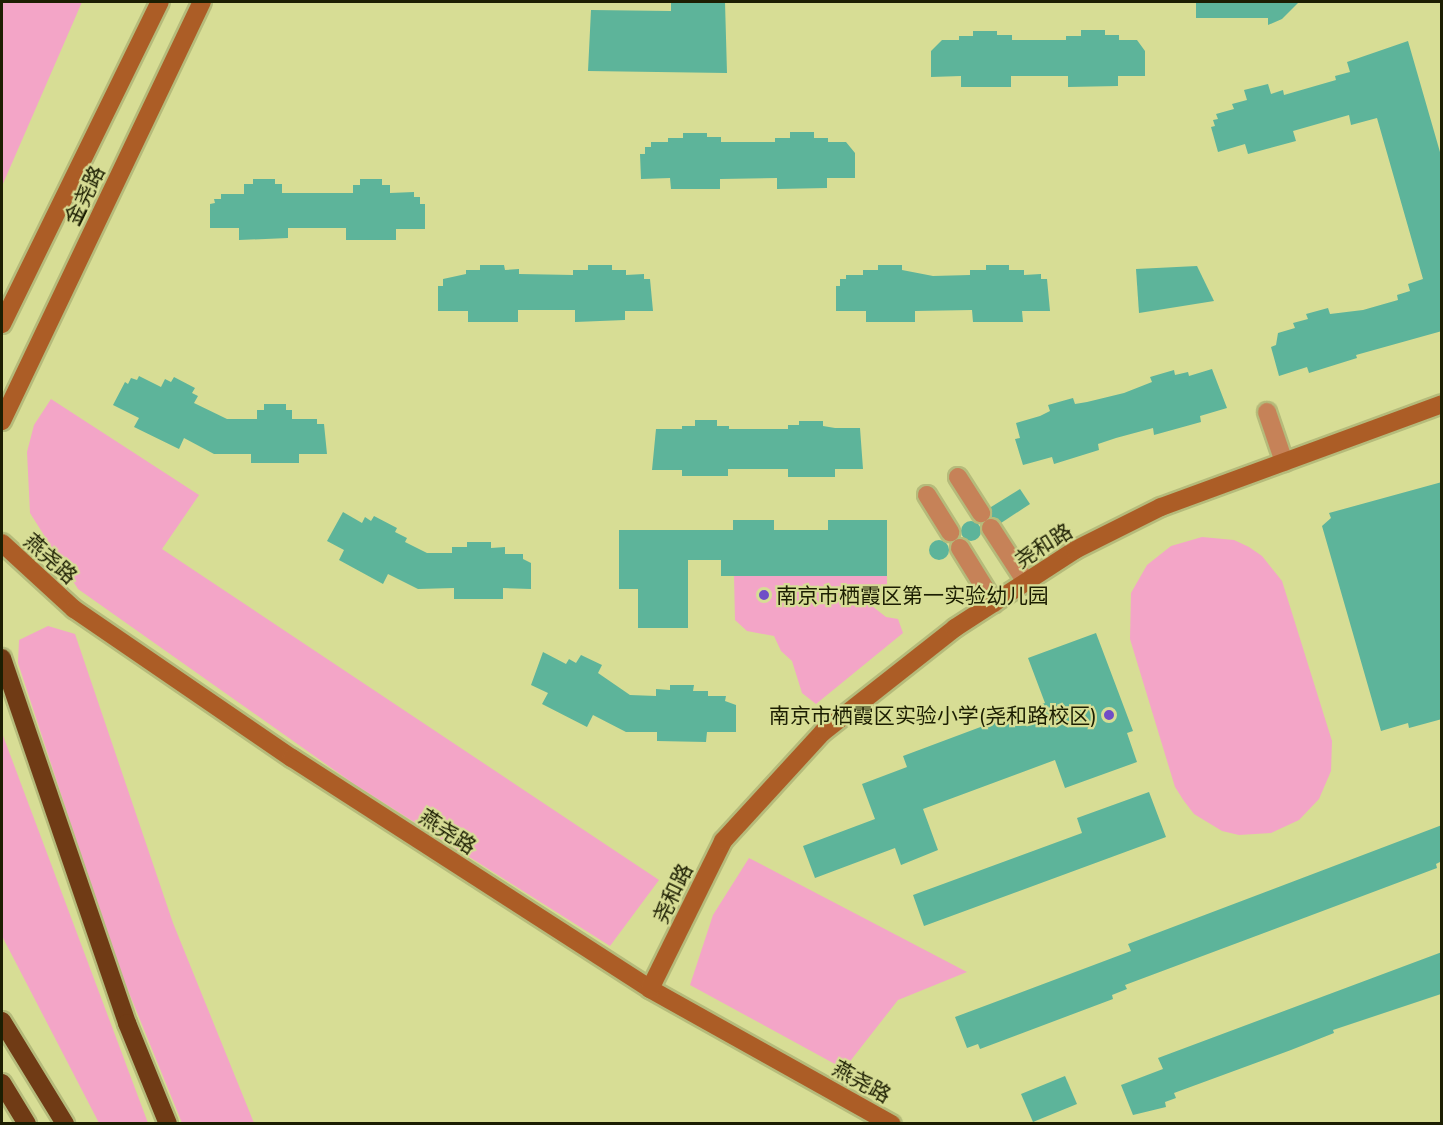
<!DOCTYPE html>
<html>
<head>
<meta charset="utf-8">
<style>
  body { margin:0 }
  #map { position:relative; width:1443px; height:1125px; overflow:hidden; background:#d7dd95; font-family:Mulish,"Noto Sans SC",sans-serif }
  div>[style] { position:absolute }
  [style*='--x'] { left:calc(var(--x)*1px); top:calc(var(--y)*1px); width:calc(var(--w)*1px); rotate:calc(var(--a)*1deg) }
  .green>* { inset:0; background:#f3a5c7 }
  .building>* { inset:0; background:#5db49a }
  .round { border-radius:50% }
  .roads { filter:drop-shadow(2px 0 #b5bb7b) drop-shadow(-2px 0 #b5bb7b) drop-shadow(0 2px #b5bb7b) drop-shadow(0 -2px #b5bb7b) }
  .street>* { height:18px; margin:-9px; padding:0 9px; transform-origin:9px; border-radius:9px; background:#c68258 }
  .secondary>* { height:18px; margin:-9px; padding:0 9px; transform-origin:9px; border-radius:9px; background:#ac5d26 }
  .highway>* { height:18px; margin:-9px; padding:0 9px; transform-origin:9px; border-radius:9px; background:#703b15 }
  .dots>* { width:16px; height:16px; translate:-50% -50%; box-sizing:border-box; border:3px solid #d7dd95; border-radius:50% }
  span { translate:-50% -50%; white-space:nowrap; text-align:center; line-height:1.15; -webkit-text-stroke:4.5px #d7dd95; paint-order:stroke }
  .street-label { font-size:21px; color:#1c1e02 }
  .poi-label { font-size:21px; color:#1c1e02 }
  .left { translate:0 -50%; text-align:left }
  .right { translate:-100% -50%; text-align:right }
  .frame { position:absolute; inset:0; border:3px solid #1c1e02; pointer-events:none }
</style>
</head>
<body>
<div id="map">
  <div class="green">
    <div style="clip-path:polygon(2px 2px,82px 2px,2px 186px)"></div>
    <div style="clip-path:polygon(51px 399px,199px 495px,162px 549px,659px 880px,610px 946px,354px 784px,78px 589px,30px 513px,27px 452px,34px 425px)"></div>
    <div style="clip-path:polygon(1202px 537px,1234px 540px,1249px 547px,1262px 556px,1282px 581px,1332px 741px,1331px 771px,1319px 799px,1299px 820px,1271px 833px,1239px 835px,1222px 831px,1194px 814px,1184px 801px,1175px 787px,1130px 639px,1131px 593px,1147px 565px,1171px 546px)"></div>
    <div style="clip-path:polygon(734px 576px,887px 576px,887px 595px,872px 606px,886px 617px,898px 619px,903px 633px,816px 704px,802px 693px,792px 661px,781px 651px,774px 636px,747px 631px,735px 620px)"></div>
    <div style="clip-path:polygon(48px 626px,75px 634px,173px 923px,254px 1123px,182px 1123px,114px 956px,18px 663px,19px 640px)"></div>
    <div style="clip-path:polygon(2px 733px,148px 1123px,99px 1123px,2px 936px)"></div>
    <div style="clip-path:polygon(749px 858px,967px 972px,898px 1000px,844px 1069px,690px 985px,713px 915px)"></div>
  </div>
  <div class="building">
    <div style="clip-path:polygon(671px 2px,725px 2px,727px 73px,588px 71px,591px 10px,671px 11px)"></div>
    <div style="clip-path:polygon(1196px 2px,1299px 2px,1282px 19px,1268px 25px,1268px 18px,1196px 18px)"></div>
    <div style="clip-path:polygon(1081px 30px,1105px 30px,1105px 35px,1119px 35px,1119px 40px,1137px 40px,1145px 51px,1145px 76px,1118px 76px,1118px 86px,1068px 87px,1068px 76px,1011px 76px,1011px 87px,961px 87px,961px 76px,931px 77px,931px 51px,942px 40px,959px 40px,959px 36px,973px 36px,973px 31px,997px 31px,997px 35px,1012px 35px,1012px 40px,1066px 40px,1066px 36px,1081px 36px)"></div>
    <div style="clip-path:polygon(1408px 41px,1442px 159px,1442px 331px,1356px 355px,1357px 358px,1309px 373px,1307px 367px,1279px 376px,1271px 347px,1276px 345px,1278px 333px,1295px 328px,1293px 323px,1308px 319px,1306px 314px,1328px 308px,1330px 314px,1363px 310px,1398px 300px,1397px 295px,1410px 291px,1408px 284px,1423px 279px,1377px 118px,1351px 125px,1349px 115px,1293px 131px,1296px 141px,1248px 154px,1245px 144px,1218px 152px,1211px 127px,1215px 126px,1213px 120px,1218px 119px,1216px 114px,1234px 109px,1232px 104px,1247px 100px,1244px 90px,1268px 84px,1271px 94px,1283px 90px,1284px 95px,1336px 80px,1335px 76px,1350px 72px,1347px 62px)"></div>
    <div style="clip-path:polygon(790px 132px,814px 132px,814px 138px,828px 138px,828px 142px,846px 142px,855px 153px,855px 178px,827px 178px,827px 188px,777px 189px,777px 178px,720px 179px,720px 189px,671px 189px,670px 178px,641px 179px,640px 154px,645px 154px,645px 147px,651px 147px,651px 142px,668px 142px,668px 138px,683px 138px,683px 133px,707px 133px,707px 137px,721px 137px,721px 142px,775px 142px,775px 138px,790px 138px)"></div>
    <div style="clip-path:polygon(253px 179px,275px 179px,275px 184px,282px 184px,282px 193px,353px 193px,353px 185px,360px 185px,360px 179px,382px 179px,382px 185px,390px 185px,390px 193px,414px 192px,414px 197px,420px 197px,420px 204px,425px 204px,425px 229px,396px 229px,396px 240px,346px 240px,346px 228px,288px 228px,288px 238px,239px 240px,239px 228px,210px 228px,210px 204px,215px 203px,214px 199px,221px 199px,221px 194px,244px 194px,244px 184px,253px 184px)"></div>
    <div style="clip-path:polygon(480px 265px,504px 265px,505px 270px,519px 269px,519px 274px,573px 275px,573px 270px,588px 270px,588px 265px,612px 265px,612px 270px,626px 270px,626px 275px,644px 274px,644px 279px,650px 279px,653px 311px,625px 311px,625px 320px,575px 322px,575px 310px,518px 310px,518px 322px,468px 322px,468px 311px,438px 311px,438px 286px,443px 286px,443px 279px,466px 274px,466px 270px,480px 270px)"></div>
    <div style="clip-path:polygon(878px 265px,902px 265px,902px 270px,933px 276px,970px 275px,970px 270px,986px 270px,986px 265px,1009px 265px,1009px 270px,1024px 270px,1024px 275px,1041px 274px,1041px 279px,1047px 279px,1050px 311px,1022px 311px,1023px 322px,973px 322px,972px 310px,915px 311px,915px 322px,866px 322px,866px 311px,836px 311px,836px 286px,840px 286px,840px 279px,846px 279px,846px 275px,863px 275px,863px 270px,878px 270px)"></div>
    <div style="clip-path:polygon(1197px 266px,1214px 301px,1139px 313px,1136px 269px)"></div>
    <div style="clip-path:polygon(1212px 369px,1227px 408px,1200px 416px,1201px 422px,1154px 435px,1153px 428px,1116px 438px,1098px 444px,1099px 450px,1054px 464px,1052px 457px,1023px 465px,1015px 439px,1020px 438px,1016px 423px,1040px 416px,1050px 411px,1048px 405px,1073px 398px,1075px 404px,1087px 402px,1124px 393px,1152px 382px,1150px 377px,1174px 370px,1175px 375px,1188px 372px,1189px 376px)"></div>
    <div style="clip-path:polygon(139px 376px,161px 387px,165px 379px,171px 382px,174px 377px,195px 388px,192px 393px,198px 396px,194px 403px,227px 419px,257px 419px,257px 410px,264px 410px,264px 404px,286px 404px,286px 410px,292px 410px,292px 419px,317px 419px,317px 424px,324px 424px,327px 454px,299px 454px,299px 463px,251px 463px,251px 454px,214px 454px,184px 438px,179px 449px,134px 427px,139px 418px,113px 405px,125px 382px,128px 384px,131px 378px,137px 380px)"></div>
    <div style="clip-path:polygon(695px 420px,717px 420px,717px 426px,729px 426px,729px 429px,788px 429px,788px 425px,799px 425px,799px 421px,823px 421px,823px 426px,835px 428px,860px 428px,863px 469px,835px 469px,835px 477px,788px 477px,788px 469px,728px 469px,728px 476px,682px 476px,682px 470px,652px 470px,656px 429px,682px 429px,682px 426px,695px 426px)"></div>
    <div style="clip-path:polygon(1442px 482px,1442px 719px,1409px 728px,1408px 723px,1381px 731px,1322px 526px,1331px 518px,1329px 513px)"></div>
    <div style="clip-path:polygon(1020px 489px,1030px 504px,1001px 523px,991px 517px,991px 507px)"></div>
    <div style="clip-path:polygon(343px 512px,362px 523px,365px 517px,371px 521px,374px 516px,397px 528px,395px 532px,407px 538px,405px 542px,427px 553px,452px 553px,452px 547px,467px 547px,467px 542px,491px 542px,491px 548px,505px 547px,505px 554px,523px 554px,523px 559px,531px 563px,531px 589px,503px 588px,503px 599px,454px 599px,454px 588px,418px 589px,388px 574px,383px 584px,339px 560px,344px 550px,327px 541px)"></div>
    <div style="clip-path:polygon(733px 520px,774px 520px,774px 530px,828px 530px,828px 520px,887px 520px,887px 576px,721px 576px,721px 560px,688px 560px,688px 628px,638px 628px,638px 589px,619px 589px,619px 530px,733px 530px)"></div>
    <div class="round" style="left:961px;top:521px;width:20px;height:20px"></div>
    <div class="round" style="left:929px;top:540px;width:20px;height:20px"></div>
    <div style="clip-path:polygon(1096px 633px,1133px 731px,1127px 733px,1137px 762px,1065px 788px,1055px 760px,923px 809px,938px 850px,901px 865px,895px 848px,815px 878px,803px 846px,875px 819px,862px 784px,907px 767px,903px 756px,1045px 703px,1028px 658px)"></div>
    <div style="clip-path:polygon(543px 652px,566px 664px,569px 659px,576px 663px,581px 655px,602px 665px,598px 673px,630px 695px,656px 696px,656px 689px,670px 690px,670px 685px,694px 685px,693px 691px,708px 691px,708px 696px,726px 696px,725px 701px,736px 705px,736px 732px,707px 732px,706px 742px,657px 741px,657px 732px,626px 732px,593px 715px,587px 727px,542px 704px,548px 693px,531px 685px)"></div>
    <div style="clip-path:polygon(1149px 792px,1166px 837px,924px 926px,913px 895px,1082px 833px,1077px 818px)"></div>
    <div style="clip-path:polygon(1442px 825px,1442px 861px,1436px 864px,1437px 868px,1125px 985px,1127px 989px,1112px 995px,1113px 999px,980px 1049px,978px 1044px,967px 1048px,955px 1017px,1131px 951px,1128px 944px)"></div>
    <div style="clip-path:polygon(1442px 952px,1441px 994px,1333px 1030px,1334px 1033px,1291px 1050px,1174px 1093px,1176px 1098px,1165px 1102px,1166px 1107px,1133px 1115px,1121px 1085px,1163px 1069px,1158px 1058px)"></div>
    <div style="clip-path:polygon(1065px 1076px,1077px 1104px,1033px 1122px,1021px 1094px)"></div>
  </div>
  <div class="roads">
    <div class="street">
      <div style="--x:1267;--y:412;--w:53;--a:71.2"></div>
      <div style="--x:958;--y:477;--w:43;--a:57.4"></div>
      <div style="--x:927;--y:495;--w:44;--a:58.1"></div>
      <div style="--x:991;--y:528;--w:64;--a:57.1"></div>
      <div style="--x:960;--y:548;--w:65;--a:58.3"></div>
    </div>
    <div class="secondary">
      <div style="--x:2;--y:324;--w:359;--a:-63.9"></div>
      <div style="--x:2;--y:421;--w:464;--a:-64.5"></div>
      <div style="--x:2;--y:543;--w:98;--a:42.5"></div>
      <div style="--x:74;--y:609;--w:264;--a:34.4"></div>
      <div style="--x:292;--y:758;--w:426;--a:32.8"></div>
      <div style="--x:650;--y:989;--w:277;--a:29.2"></div>
      <div style="--x:650;--y:989;--w:165;--a:-63.7"></div>
      <div style="--x:723;--y:841;--w:148;--a:-47.5"></div>
      <div style="--x:823;--y:732;--w:168;--a:-38.2"></div>
      <div style="--x:955;--y:628;--w:143;--a:-33"></div>
      <div style="--x:1075;--y:550;--w:96;--a:-26.6"></div>
      <div style="--x:1161;--y:507;--w:299;--a:-20.1"></div>
    </div>
    <div class="highway">
      <div style="--x:2;--y:658;--w:386;--a:71.1"></div>
      <div style="--x:127;--y:1023;--w:109;--a:67.9"></div>
      <div style="--x:2;--y:1021;--w:121;--a:58.5"></div>
      <div style="--x:2;--y:1083;--w:48;--a:58.6"></div>
    </div>
  </div>
  <div class="dots">
    <div style="left:764px;top:595px;background:#704ec7"></div>
    <div style="left:1109px;top:715px;background:#704ec7"></div>
  </div>
  <div class="street-label">
    <span style="left:84px;top:195px;rotate:-64deg">金尧路</span>
    <span style="left:1043px;top:545px;rotate:-32deg">尧和路</span>
    <span style="left:51px;top:558px;rotate:42deg">燕尧路</span>
    <span style="left:448px;top:831px;rotate:33deg">燕尧路</span>
    <span style="left:672px;top:893px;rotate:-64deg">尧和路</span>
    <span style="left:862px;top:1081px;rotate:29deg">燕尧路</span>
  </div>
  <div class="poi-label">
    <span class="left" style="left:776px;top:595px">南京市栖霞区第一实验幼儿园</span>
    <span class="right" style="left:1097px;top:715px">南京市栖霞区实验小学(尧和路校区)</span>
  </div>
  <div class="frame"></div>
</div>
</body>
</html>
